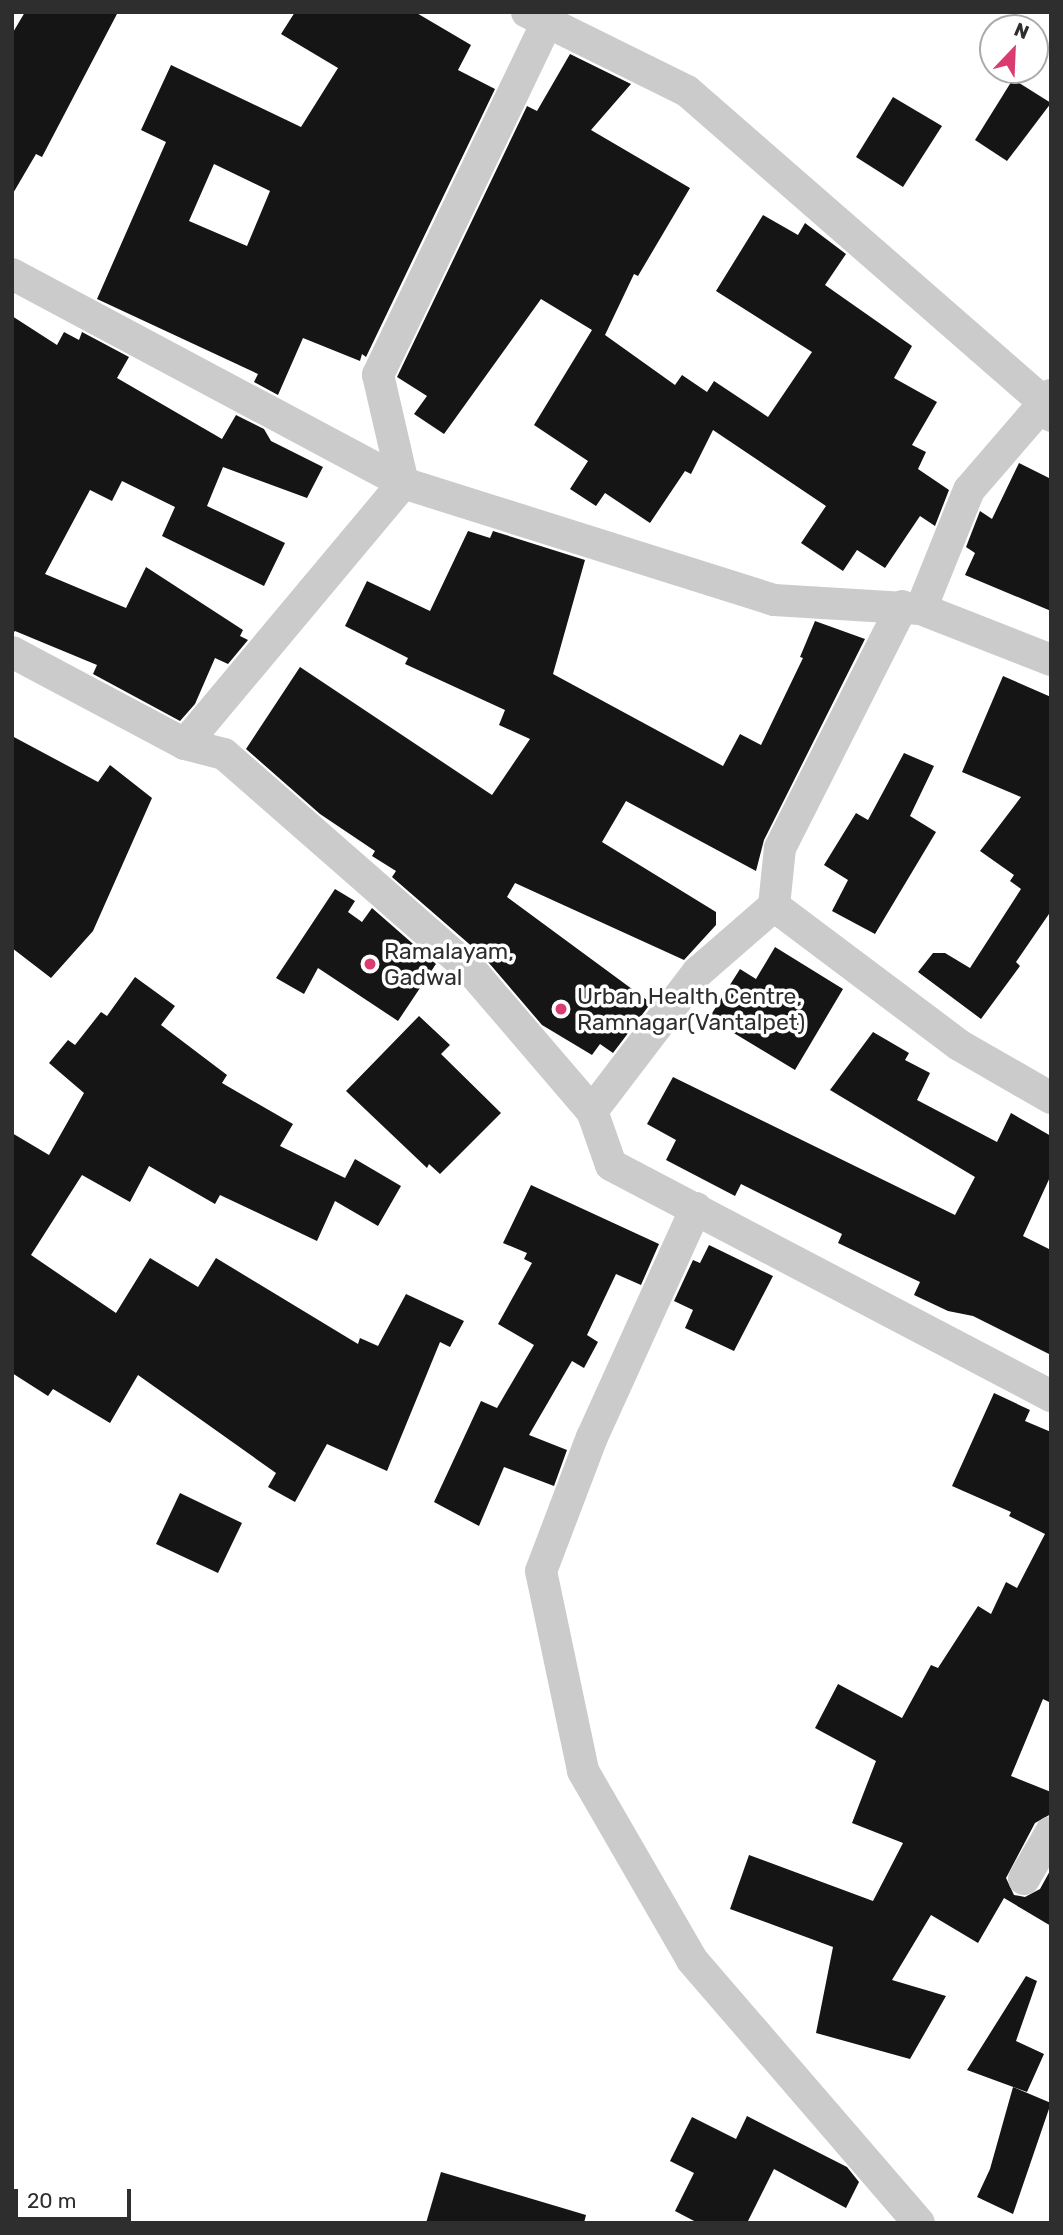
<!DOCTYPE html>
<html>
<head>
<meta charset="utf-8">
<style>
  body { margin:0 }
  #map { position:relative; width:1063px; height:2235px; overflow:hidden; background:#fff; font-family:Rubik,sans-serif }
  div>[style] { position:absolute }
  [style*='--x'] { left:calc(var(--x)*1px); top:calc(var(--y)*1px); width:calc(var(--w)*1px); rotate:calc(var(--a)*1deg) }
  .building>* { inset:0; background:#151515 }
  .minor>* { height:32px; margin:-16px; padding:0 16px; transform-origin:16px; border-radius:16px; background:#cbcbcb }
  .dots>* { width:19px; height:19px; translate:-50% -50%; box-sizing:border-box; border:4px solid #fff; border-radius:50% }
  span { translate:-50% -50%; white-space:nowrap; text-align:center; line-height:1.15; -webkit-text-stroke:7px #fff; paint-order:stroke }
  .poi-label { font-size:23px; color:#2e2e2e }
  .left { translate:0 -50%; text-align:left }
  .frame { position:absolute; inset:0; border:14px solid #2e2e2e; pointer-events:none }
  .north { position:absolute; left:979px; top:14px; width:70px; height:70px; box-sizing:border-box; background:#fff; border:2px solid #ababab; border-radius:50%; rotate:23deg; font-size:19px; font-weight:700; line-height:28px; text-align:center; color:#2e2e2e }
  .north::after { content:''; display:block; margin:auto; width:24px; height:32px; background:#da3b70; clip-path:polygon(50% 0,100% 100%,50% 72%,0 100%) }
  .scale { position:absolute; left:14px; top:2189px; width:117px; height:32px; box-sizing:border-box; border:4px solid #2e2e2e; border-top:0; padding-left:9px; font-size:21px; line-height:24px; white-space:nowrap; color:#2e2e2e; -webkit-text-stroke:5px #fff; paint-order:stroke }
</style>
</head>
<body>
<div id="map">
  <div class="building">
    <div style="clip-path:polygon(25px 12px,118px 12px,42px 157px,36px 154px,12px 195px,12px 34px)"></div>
    <div style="clip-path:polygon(evenodd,295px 12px,415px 12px,471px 45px,458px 70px,495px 89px,366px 357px,362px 354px,360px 361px,303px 338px,278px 395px,254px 382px,258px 374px,97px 299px,166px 142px,141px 130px,171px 65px,301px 127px,338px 68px,281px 34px,295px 12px,214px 164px,270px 191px,247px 246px,189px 221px,214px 164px)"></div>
    <div style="clip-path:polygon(570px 54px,631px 84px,591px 130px,690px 188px,638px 276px,634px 274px,605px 335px,675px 385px,682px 375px,707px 392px,714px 381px,768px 417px,812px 352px,716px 291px,763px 215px,798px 235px,805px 223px,846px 254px,825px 285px,912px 346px,894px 378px,937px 402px,912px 445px,926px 452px,918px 469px,949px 490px,935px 526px,920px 516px,885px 568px,857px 550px,843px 571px,801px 543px,826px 506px,713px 430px,691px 474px,685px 471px,650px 523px,605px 493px,596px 506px,570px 489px,588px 461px,534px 425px,592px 330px,541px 299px,444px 434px,414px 414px,427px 396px,397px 377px,527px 106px,537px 111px)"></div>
    <div style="clip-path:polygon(1013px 79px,1051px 103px,1007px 161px,975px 140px)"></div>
    <div style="clip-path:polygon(893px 97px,942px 126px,903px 187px,856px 157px)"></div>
    <div style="clip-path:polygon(12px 316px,57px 345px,64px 332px,79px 340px,82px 332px,129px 357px,117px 378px,222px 439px,236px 415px,264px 429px,271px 441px,323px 467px,307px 498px,223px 467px,207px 506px,285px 543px,264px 586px,162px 536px,175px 507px,122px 481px,112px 501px,90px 490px,45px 574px,126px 608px,146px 567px,243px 630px,240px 636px,248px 640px,228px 664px,215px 658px,195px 704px,180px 721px,93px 674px,97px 665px,15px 631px,12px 634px)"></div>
    <div style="clip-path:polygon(1019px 463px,1051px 479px,1051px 611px,965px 575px,975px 553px,966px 547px,980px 511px,992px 519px)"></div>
    <div style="clip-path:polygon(468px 531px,490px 538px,493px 531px,585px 560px,553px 674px,723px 766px,740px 734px,761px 745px,803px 658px,800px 657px,815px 621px,865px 639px,764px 840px,756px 871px,626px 801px,602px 842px,716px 912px,716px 925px,684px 960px,515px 883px,507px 897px,651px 1003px,613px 1053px,600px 1044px,592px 1055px,542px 1025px,483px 956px,392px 877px,396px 871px,372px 856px,375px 851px,320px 814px,246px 749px,300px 667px,492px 795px,530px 739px,499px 725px,505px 710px,405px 664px,408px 658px,345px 626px,367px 581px,430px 611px)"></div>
    <div style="clip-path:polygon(1003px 676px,1051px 697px,1051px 911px,1016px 962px,1020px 966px,981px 1019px,918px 972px,933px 953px,945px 953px,970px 968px,1021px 889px,1010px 881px,1014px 875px,980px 851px,1021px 797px,962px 772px)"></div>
    <div style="clip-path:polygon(12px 736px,98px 782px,110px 765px,152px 798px,93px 931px,51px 978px,12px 948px)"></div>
    <div style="clip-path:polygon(904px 753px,934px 766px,910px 816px,936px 832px,875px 934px,832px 911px,848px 880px,824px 865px,856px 813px,868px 820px)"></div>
    <div style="clip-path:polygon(335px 889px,355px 901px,348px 912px,362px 922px,372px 908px,436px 964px,398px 1021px,318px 968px,304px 994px,276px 978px)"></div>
    <div style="clip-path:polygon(775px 947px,843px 989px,795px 1070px,709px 1018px,740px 969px,756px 979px)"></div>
    <div style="clip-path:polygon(135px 977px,175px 1006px,161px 1025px,227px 1075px,222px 1083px,293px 1124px,280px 1146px,345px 1178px,355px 1159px,401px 1186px,378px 1226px,335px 1201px,317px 1241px,220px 1195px,215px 1204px,149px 1166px,130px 1202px,82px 1175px,31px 1255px,116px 1313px,150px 1258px,198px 1287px,216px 1258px,358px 1344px,360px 1338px,378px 1346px,406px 1294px,464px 1321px,450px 1347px,440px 1342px,387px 1471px,327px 1444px,295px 1502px,268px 1487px,276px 1473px,138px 1375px,110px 1423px,53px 1389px,48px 1396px,12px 1373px,12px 1133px,49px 1155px,84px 1093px,49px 1063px,68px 1040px,75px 1045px,101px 1012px,107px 1016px)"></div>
    <div style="clip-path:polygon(419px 1016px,450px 1045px,441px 1054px,501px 1113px,440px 1174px,429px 1164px,427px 1168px,346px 1091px)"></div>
    <div style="clip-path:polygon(873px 1032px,909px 1053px,905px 1060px,930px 1073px,917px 1100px,997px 1142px,1011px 1113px,1051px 1136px,1051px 1175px,1023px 1236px,1051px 1250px,1051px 1355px,973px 1316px,948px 1311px,914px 1295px,920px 1282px,838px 1243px,842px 1234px,741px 1184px,735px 1196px,666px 1160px,676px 1140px,647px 1124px,673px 1077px,955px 1215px,975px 1177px,830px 1090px)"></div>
    <div style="clip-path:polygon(531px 1185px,659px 1244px,641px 1285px,616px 1274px,587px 1335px,598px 1342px,584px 1368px,572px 1361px,529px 1435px,567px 1450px,554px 1486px,504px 1467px,479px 1526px,434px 1502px,481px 1401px,497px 1408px,534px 1345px,498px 1324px,532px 1263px,524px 1259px,527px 1253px,503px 1243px)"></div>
    <div style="clip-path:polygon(709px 1245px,773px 1276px,734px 1351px,685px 1328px,693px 1310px,674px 1301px,693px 1260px,700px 1263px)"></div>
    <div style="clip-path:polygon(994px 1393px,1030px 1410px,1025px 1421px,1051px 1432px,1051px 1703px,1043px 1699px,1011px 1776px,1051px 1792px,1051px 1814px,1035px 1823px,1006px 1878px,1014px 1895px,1025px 1897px,1040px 1889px,1051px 1869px,1051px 1926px,1004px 1898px,978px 1943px,931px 1915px,892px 1980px,946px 1996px,910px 2059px,816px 2033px,833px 1947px,730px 1909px,749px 1855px,873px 1901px,903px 1843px,852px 1823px,876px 1761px,815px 1728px,838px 1684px,902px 1718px,931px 1665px,938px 1668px,978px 1606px,991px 1614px,1006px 1582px,1017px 1588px,1045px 1534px,1009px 1516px,1011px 1512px,952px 1486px)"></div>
    <div style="clip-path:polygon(180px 1493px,242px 1523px,218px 1573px,156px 1544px)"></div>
    <div style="clip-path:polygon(1026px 1976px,1037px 1981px,1016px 2041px,1044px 2054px,1027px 2092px,967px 2070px)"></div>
    <div style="clip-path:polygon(1013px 2087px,1051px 2103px,1013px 2214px,977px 2197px,990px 2169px)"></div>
    <div style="clip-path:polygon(747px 2116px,847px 2167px,859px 2182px,846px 2208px,774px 2169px,747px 2223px,698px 2223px,675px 2211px,694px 2173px,670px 2161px,692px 2117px,736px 2139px)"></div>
    <div style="clip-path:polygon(441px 2172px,586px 2215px,584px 2223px,426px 2223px)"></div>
  </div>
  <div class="minor">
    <div style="--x:527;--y:12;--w:178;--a:26.3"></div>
    <div style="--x:687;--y:91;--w:473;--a:41.1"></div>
    <div style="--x:1043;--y:402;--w:16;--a:60"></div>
    <div style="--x:12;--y:274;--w:443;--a:28.1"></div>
    <div style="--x:403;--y:483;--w:389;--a:17.5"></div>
    <div style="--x:774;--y:600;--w:147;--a:3.5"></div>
    <div style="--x:1051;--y:395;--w:125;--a:130.8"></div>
    <div style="--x:969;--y:490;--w:128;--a:112"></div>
    <div style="--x:921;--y:609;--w:140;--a:21.4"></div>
    <div style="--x:12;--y:652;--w:196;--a:28"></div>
    <div style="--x:185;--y:744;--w:40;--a:14.4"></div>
    <div style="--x:224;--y:754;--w:328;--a:41.2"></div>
    <div style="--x:471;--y:970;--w:186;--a:49.4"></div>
    <div style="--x:592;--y:1111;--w:57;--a:70.6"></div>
    <div style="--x:611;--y:1165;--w:497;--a:27.7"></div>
    <div style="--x:185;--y:744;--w:340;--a:-50.1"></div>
    <div style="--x:403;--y:483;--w:111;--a:-103"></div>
    <div style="--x:378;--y:375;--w:391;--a:-64.4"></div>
    <div style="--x:774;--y:906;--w:231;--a:36.9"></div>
    <div style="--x:959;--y:1045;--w:106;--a:29.9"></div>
    <div style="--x:592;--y:1111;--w:175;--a:-52.7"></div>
    <div style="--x:698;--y:972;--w:101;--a:-41"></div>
    <div style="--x:774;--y:906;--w:58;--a:-84.1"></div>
    <div style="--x:780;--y:848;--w:271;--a:-63.2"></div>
    <div style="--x:696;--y:1208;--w:252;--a:114.4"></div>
    <div style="--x:592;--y:1437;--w:143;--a:110.8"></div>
    <div style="--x:541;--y:1571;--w:204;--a:78.1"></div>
    <div style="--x:583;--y:1771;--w:218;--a:60"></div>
    <div style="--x:692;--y:1960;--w:347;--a:49.2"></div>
    <div style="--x:1024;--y:1879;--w:54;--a:-60.1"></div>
  </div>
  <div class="dots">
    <div style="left:370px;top:964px;background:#da3b70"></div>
    <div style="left:561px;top:1009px;background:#da3b70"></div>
  </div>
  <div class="poi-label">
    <span class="left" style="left:384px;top:964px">Ramalayam,<br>Gadwal</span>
    <span class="left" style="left:577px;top:1009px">Urban Health Centre,<br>Ramnagar(Vantalpet)</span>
  </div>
  <div class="frame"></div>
  <div class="north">N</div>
  <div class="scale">20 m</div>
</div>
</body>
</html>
